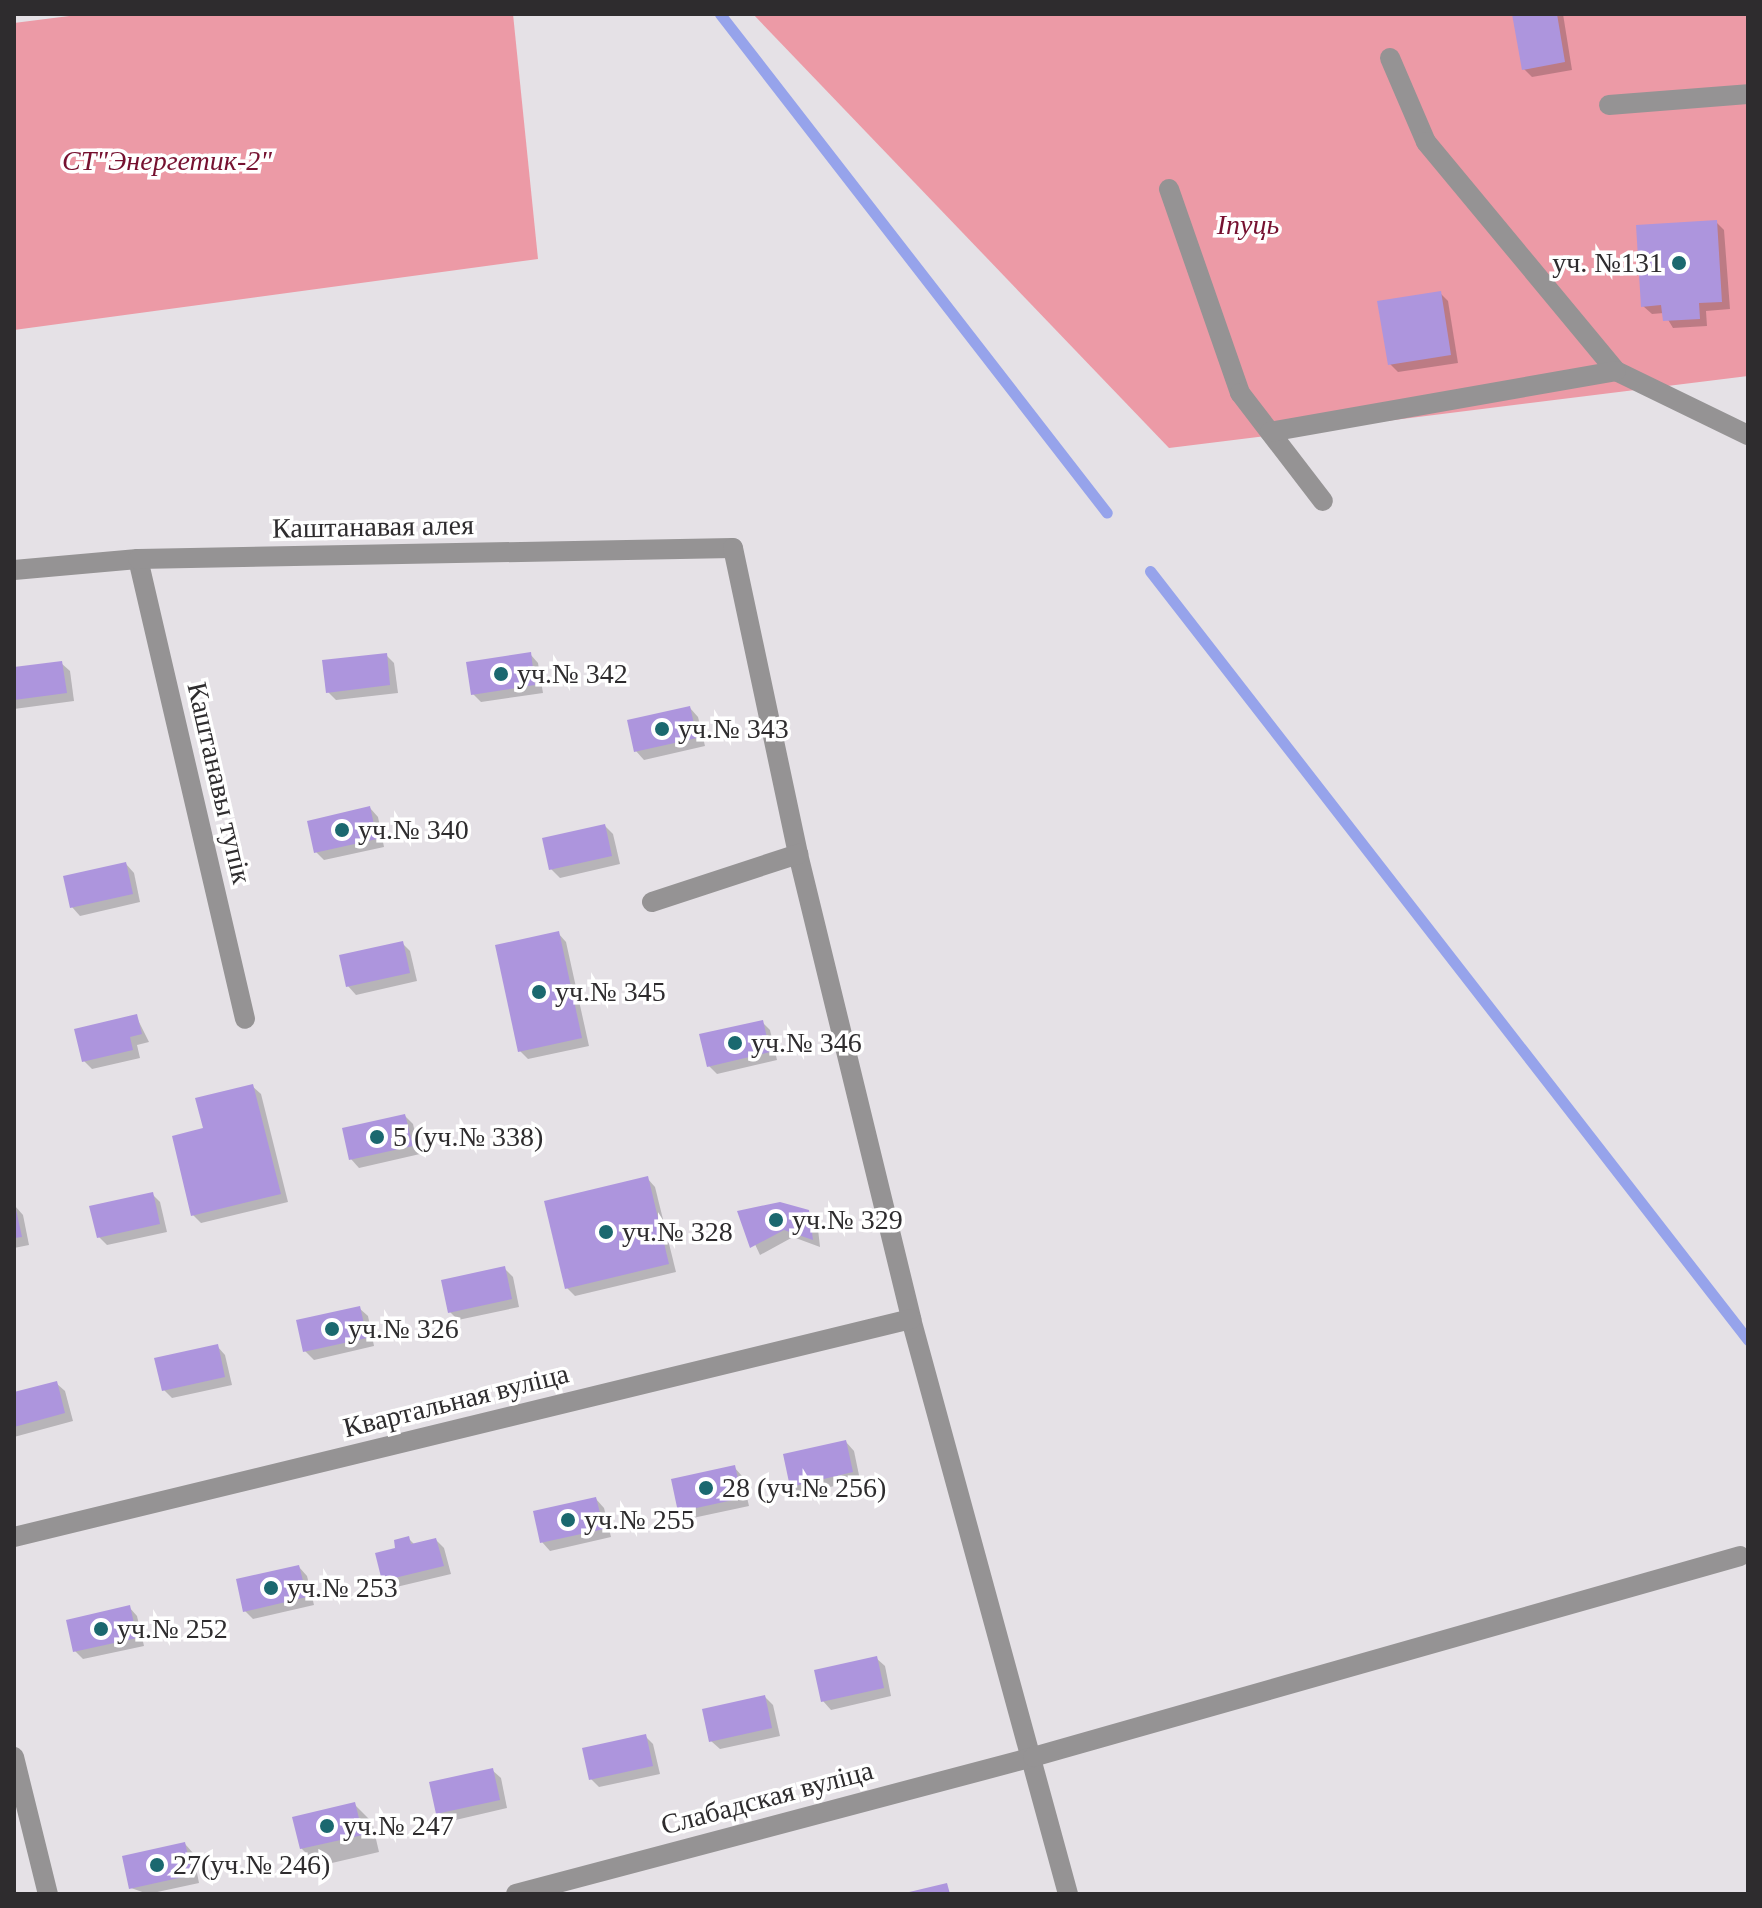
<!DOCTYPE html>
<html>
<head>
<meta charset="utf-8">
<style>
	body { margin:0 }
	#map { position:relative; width:1762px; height:1908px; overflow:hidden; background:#e5e1e6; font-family:Georgia,serif }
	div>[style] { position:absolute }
	.green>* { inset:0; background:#ec9aa6 }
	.shadow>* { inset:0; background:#0003 }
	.stream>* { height:11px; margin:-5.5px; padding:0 5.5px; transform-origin:5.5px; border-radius:5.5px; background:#96a3eb }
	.building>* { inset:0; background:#ad95dd }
	.minor>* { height:20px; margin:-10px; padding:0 10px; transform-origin:10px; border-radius:10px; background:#959394 }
	.dots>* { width:22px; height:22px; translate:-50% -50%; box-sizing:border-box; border:4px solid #fff; border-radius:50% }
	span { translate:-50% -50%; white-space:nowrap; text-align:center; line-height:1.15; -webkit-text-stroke:7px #fff; paint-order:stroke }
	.park-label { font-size:28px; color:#761130; font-style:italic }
	.poi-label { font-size:28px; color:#2e2c2e }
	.right { translate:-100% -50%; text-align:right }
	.left { translate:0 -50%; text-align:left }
	.street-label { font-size:28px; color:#2e2c2e }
	.frame { position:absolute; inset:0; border:16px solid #2e2c2e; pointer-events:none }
</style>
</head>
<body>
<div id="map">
	<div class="green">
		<i style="clip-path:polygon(85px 14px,513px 14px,538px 259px,14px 330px,14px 23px)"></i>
		<i style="clip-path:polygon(753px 14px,1748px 14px,1748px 376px,1169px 448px)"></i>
	</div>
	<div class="shadow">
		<i style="clip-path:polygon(1514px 14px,1563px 14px,1572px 70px,1532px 77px,1524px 69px)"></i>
		<i style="clip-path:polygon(1716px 222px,1724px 230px,1730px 309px,1706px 311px,1707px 326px,1673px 328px,1664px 313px,1652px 314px,1643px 306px)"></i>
		<i style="clip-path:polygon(1440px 293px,1448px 301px,1458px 363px,1398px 372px,1390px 364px)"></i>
		<i style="clip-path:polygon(530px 654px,538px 663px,543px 693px,481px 702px,473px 694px)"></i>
		<i style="clip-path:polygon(386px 655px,394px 663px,398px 693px,336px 700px,328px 692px)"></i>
		<i style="clip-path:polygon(61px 663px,70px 671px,74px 701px,14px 709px,14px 669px)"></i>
		<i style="clip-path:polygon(690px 708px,698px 717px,705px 746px,644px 760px,636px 751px)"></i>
		<i style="clip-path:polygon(370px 808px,378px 817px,384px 847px,324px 860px,316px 852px)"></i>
		<i style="clip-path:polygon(605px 826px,613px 834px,620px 864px,560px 878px,551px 869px)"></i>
		<i style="clip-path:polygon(126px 864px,134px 873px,140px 902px,80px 916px,72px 907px)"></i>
		<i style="clip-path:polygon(558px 933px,566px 942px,589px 1046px,528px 1059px,520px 1051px)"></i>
		<i style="clip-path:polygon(402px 943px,410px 951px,417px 981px,356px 995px,348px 986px)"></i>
		<i style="clip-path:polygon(136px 1016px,149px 1042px,137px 1045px,140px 1058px,92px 1069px,84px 1061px)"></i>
		<i style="clip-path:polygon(762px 1022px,770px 1030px,777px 1060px,717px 1074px,709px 1066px)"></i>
		<i style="clip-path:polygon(252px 1086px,261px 1094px,288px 1202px,201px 1223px,193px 1215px,205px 1130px)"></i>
		<i style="clip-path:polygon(405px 1116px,413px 1124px,420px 1154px,359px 1168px,351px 1159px)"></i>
		<i style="clip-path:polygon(647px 1178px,655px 1187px,676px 1272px,575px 1296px,567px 1288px)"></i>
		<i style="clip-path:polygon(152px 1194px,160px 1202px,167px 1232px,107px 1245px,99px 1237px)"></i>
		<i style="clip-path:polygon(15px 1206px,23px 1215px,29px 1245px,14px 1248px)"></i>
		<i style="clip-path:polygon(808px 1211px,817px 1220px,820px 1247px,793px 1237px,760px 1255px,740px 1212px)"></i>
		<i style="clip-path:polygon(504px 1268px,513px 1277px,519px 1307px,458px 1320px,450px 1312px)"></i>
		<i style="clip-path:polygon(359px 1308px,368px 1316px,374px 1346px,314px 1360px,305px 1351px)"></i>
		<i style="clip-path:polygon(217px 1346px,225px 1355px,232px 1385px,172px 1398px,164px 1390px)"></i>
		<i style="clip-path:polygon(56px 1383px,65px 1391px,73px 1421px,14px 1437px,14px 1394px)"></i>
		<i style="clip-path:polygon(846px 1442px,854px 1451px,860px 1480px,800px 1494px,792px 1486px)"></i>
		<i style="clip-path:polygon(734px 1467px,742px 1476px,749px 1506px,688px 1519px,680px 1511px)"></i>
		<i style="clip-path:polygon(596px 1499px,604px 1508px,611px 1537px,550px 1551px,542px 1542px)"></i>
		<i style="clip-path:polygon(408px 1538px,415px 1545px,436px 1540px,444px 1548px,451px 1574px,392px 1588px,384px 1580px)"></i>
		<i style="clip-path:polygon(299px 1567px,307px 1576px,314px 1605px,253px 1619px,245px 1611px)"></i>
		<i style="clip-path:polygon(129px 1607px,137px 1616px,144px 1646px,83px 1659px,75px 1651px)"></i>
		<i style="clip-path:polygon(876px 1658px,885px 1666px,891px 1696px,831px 1710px,823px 1701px)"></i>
		<i style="clip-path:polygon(765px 1697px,773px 1705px,780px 1736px,720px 1749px,711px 1741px)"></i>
		<i style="clip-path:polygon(645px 1736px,653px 1744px,660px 1774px,599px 1787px,591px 1779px)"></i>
		<i style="clip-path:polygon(492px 1770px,501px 1778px,507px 1808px,447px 1822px,438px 1813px)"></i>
		<i style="clip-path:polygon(355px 1805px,372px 1822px,379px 1852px,319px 1866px,301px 1848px)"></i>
		<i style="clip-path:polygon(185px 1844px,193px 1853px,199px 1883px,148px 1894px,131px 1888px)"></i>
	</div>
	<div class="stream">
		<i style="left:720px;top:14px;width:631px;rotate:52.2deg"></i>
		<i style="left:1150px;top:571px;width:974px;rotate:52.13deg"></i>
	</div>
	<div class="building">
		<i style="clip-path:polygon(1512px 14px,1557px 14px,1565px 62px,1522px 70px)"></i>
		<i style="clip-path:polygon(1717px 220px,1722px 302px,1699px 303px,1700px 319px,1663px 321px,1661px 305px,1641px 307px,1636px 225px)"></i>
		<i style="clip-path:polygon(1441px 291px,1451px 355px,1388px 365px,1377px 301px)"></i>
		<i style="clip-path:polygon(531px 652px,535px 685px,471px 695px,466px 662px)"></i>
		<i style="clip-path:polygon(387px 653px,390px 685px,326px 693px,322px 660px)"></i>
		<i style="clip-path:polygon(62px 661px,67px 693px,14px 700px,14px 667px)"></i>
		<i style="clip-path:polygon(690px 706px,697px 738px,634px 752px,627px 720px)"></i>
		<i style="clip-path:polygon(370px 806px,377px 839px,314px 853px,307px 821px)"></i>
		<i style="clip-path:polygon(605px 824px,612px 856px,549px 870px,542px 838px)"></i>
		<i style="clip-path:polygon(126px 862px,133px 894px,70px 908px,63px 876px)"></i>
		<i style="clip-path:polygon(559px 931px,582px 1038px,518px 1052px,495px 945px)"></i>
		<i style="clip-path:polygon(403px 941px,410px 973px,346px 987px,339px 955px)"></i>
		<i style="clip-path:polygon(137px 1014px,142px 1034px,130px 1037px,133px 1050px,82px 1062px,74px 1029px)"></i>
		<i style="clip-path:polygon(763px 1020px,770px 1052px,707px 1067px,699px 1034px)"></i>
		<i style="clip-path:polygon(253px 1084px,281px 1194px,191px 1216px,172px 1136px,203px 1128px,195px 1098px)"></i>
		<i style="clip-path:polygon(405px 1114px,413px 1146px,349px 1160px,342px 1128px)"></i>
		<i style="clip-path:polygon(648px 1176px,669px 1264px,565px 1289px,544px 1201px)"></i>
		<i style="clip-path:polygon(153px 1192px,160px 1224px,97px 1238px,89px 1206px)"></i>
		<i style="clip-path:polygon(780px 1202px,809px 1210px,813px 1240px,784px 1230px,750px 1248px,737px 1211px)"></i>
		<i style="clip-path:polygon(15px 1205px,22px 1237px,14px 1238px,14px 1206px)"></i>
		<i style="clip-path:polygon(505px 1266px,512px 1299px,448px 1313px,441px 1280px)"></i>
		<i style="clip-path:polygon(360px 1306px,367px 1338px,303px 1352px,296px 1320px)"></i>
		<i style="clip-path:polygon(218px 1344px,225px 1377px,162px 1391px,154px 1358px)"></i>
		<i style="clip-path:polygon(57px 1381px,65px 1413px,14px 1427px,14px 1392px)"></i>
		<i style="clip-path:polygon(846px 1440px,853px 1472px,790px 1487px,783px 1454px)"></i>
		<i style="clip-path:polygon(735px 1465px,742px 1498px,678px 1512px,671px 1479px)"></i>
		<i style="clip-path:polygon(596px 1497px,604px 1529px,540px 1543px,533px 1511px)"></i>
		<i style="clip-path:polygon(409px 1536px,411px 1544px,436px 1538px,444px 1566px,382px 1581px,375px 1553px,395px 1548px,394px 1540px)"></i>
		<i style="clip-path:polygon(299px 1565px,307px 1597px,243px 1612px,236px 1579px)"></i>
		<i style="clip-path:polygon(130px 1605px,137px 1638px,73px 1652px,66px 1620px)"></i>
		<i style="clip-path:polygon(877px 1656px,884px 1688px,821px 1702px,814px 1670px)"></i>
		<i style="clip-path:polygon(765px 1695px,772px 1728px,709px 1742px,702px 1709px)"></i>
		<i style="clip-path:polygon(646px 1734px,653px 1766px,589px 1780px,582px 1748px)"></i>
		<i style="clip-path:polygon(493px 1768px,500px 1800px,436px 1814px,429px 1782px)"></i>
		<i style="clip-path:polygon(355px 1802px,363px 1835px,300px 1849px,292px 1817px)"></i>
		<i style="clip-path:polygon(185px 1842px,192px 1875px,129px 1889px,122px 1856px)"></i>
		<i style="clip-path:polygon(947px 1883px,950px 1894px,905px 1894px,905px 1893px)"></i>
	</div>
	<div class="minor">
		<i style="left:1390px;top:58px;width:91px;rotate:66.8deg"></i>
		<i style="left:1426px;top:142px;width:298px;rotate:50.3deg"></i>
		<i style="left:1616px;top:371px;width:147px;rotate:25.9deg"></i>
		<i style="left:1609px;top:105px;width:139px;rotate:-4.5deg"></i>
		<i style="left:1169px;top:189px;width:216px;rotate:70.8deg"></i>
		<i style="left:1240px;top:393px;width:136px;rotate:52.5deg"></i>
		<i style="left:1270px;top:432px;width:351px;rotate:-10deg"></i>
		<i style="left:138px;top:559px;width:472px;rotate:76.9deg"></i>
		<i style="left:14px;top:570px;width:124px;rotate:-5.1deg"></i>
		<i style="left:138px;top:559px;width:595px;rotate:-1.06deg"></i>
		<i style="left:733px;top:548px;width:313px;rotate:78deg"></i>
		<i style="left:798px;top:854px;width:479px;rotate:76.3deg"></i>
		<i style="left:911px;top:1319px;width:596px;rotate:74.73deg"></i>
		<i style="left:652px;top:902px;width:154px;rotate:-18.2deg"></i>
		<i style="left:14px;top:1537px;width:923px;rotate:-13.66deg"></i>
		<i style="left:14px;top:1757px;width:141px;rotate:76.1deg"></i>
		<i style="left:516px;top:1894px;width:535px;rotate:-14.84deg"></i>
		<i style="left:1033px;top:1757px;width:735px;rotate:-15.87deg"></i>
	</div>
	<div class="dots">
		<i style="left:1679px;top:263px;background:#1b686f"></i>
		<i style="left:501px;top:674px;background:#1b686f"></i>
		<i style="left:662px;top:729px;background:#1b686f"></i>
		<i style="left:342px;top:830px;background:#1b686f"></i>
		<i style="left:539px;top:992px;background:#1b686f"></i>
		<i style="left:735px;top:1043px;background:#1b686f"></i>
		<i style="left:377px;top:1137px;background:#1b686f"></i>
		<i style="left:776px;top:1220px;background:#1b686f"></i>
		<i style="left:606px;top:1232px;background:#1b686f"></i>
		<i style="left:332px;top:1329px;background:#1b686f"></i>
		<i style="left:706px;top:1488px;background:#1b686f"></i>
		<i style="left:568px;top:1520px;background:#1b686f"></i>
		<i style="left:271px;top:1588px;background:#1b686f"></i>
		<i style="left:101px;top:1629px;background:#1b686f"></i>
		<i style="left:327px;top:1826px;background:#1b686f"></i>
		<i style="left:157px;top:1865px;background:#1b686f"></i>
	</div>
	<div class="park-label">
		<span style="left:167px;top:161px">СТ"Энергетик-2"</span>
		<span style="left:1248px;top:225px">Іпуць</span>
	</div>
	<div class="poi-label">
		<span class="right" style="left:1663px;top:263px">уч. №131</span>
		<span class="left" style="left:517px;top:674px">уч.№ 342</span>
		<span class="left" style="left:678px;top:729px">уч.№ 343</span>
		<span class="left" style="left:358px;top:830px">уч.№ 340</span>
		<span class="left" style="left:555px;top:992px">уч.№ 345</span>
		<span class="left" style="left:751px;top:1043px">уч.№ 346</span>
		<span class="left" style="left:393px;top:1137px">5 (уч.№ 338)</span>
		<span class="left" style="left:792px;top:1220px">уч.№ 329</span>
		<span class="left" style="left:622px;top:1232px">уч.№ 328</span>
		<span class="left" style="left:348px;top:1329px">уч.№ 326</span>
		<span class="left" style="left:722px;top:1488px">28 (уч.№ 256)</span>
		<span class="left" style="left:584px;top:1520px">уч.№ 255</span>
		<span class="left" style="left:287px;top:1588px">уч.№ 253</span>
		<span class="left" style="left:117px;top:1629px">уч.№ 252</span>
		<span class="left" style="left:343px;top:1826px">уч.№ 247</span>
		<span class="left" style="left:173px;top:1865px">27(уч.№ 246)</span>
	</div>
	<div class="street-label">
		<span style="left:373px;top:527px;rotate:-1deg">Каштанавая алея</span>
		<span style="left:219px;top:783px;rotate:77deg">Каштанавы тупік</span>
		<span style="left:456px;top:1401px;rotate:-14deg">Квартальная вуліца</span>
		<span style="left:767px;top:1798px;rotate:-15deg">Слабадская вуліца</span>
	</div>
	<div class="frame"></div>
</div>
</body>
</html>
